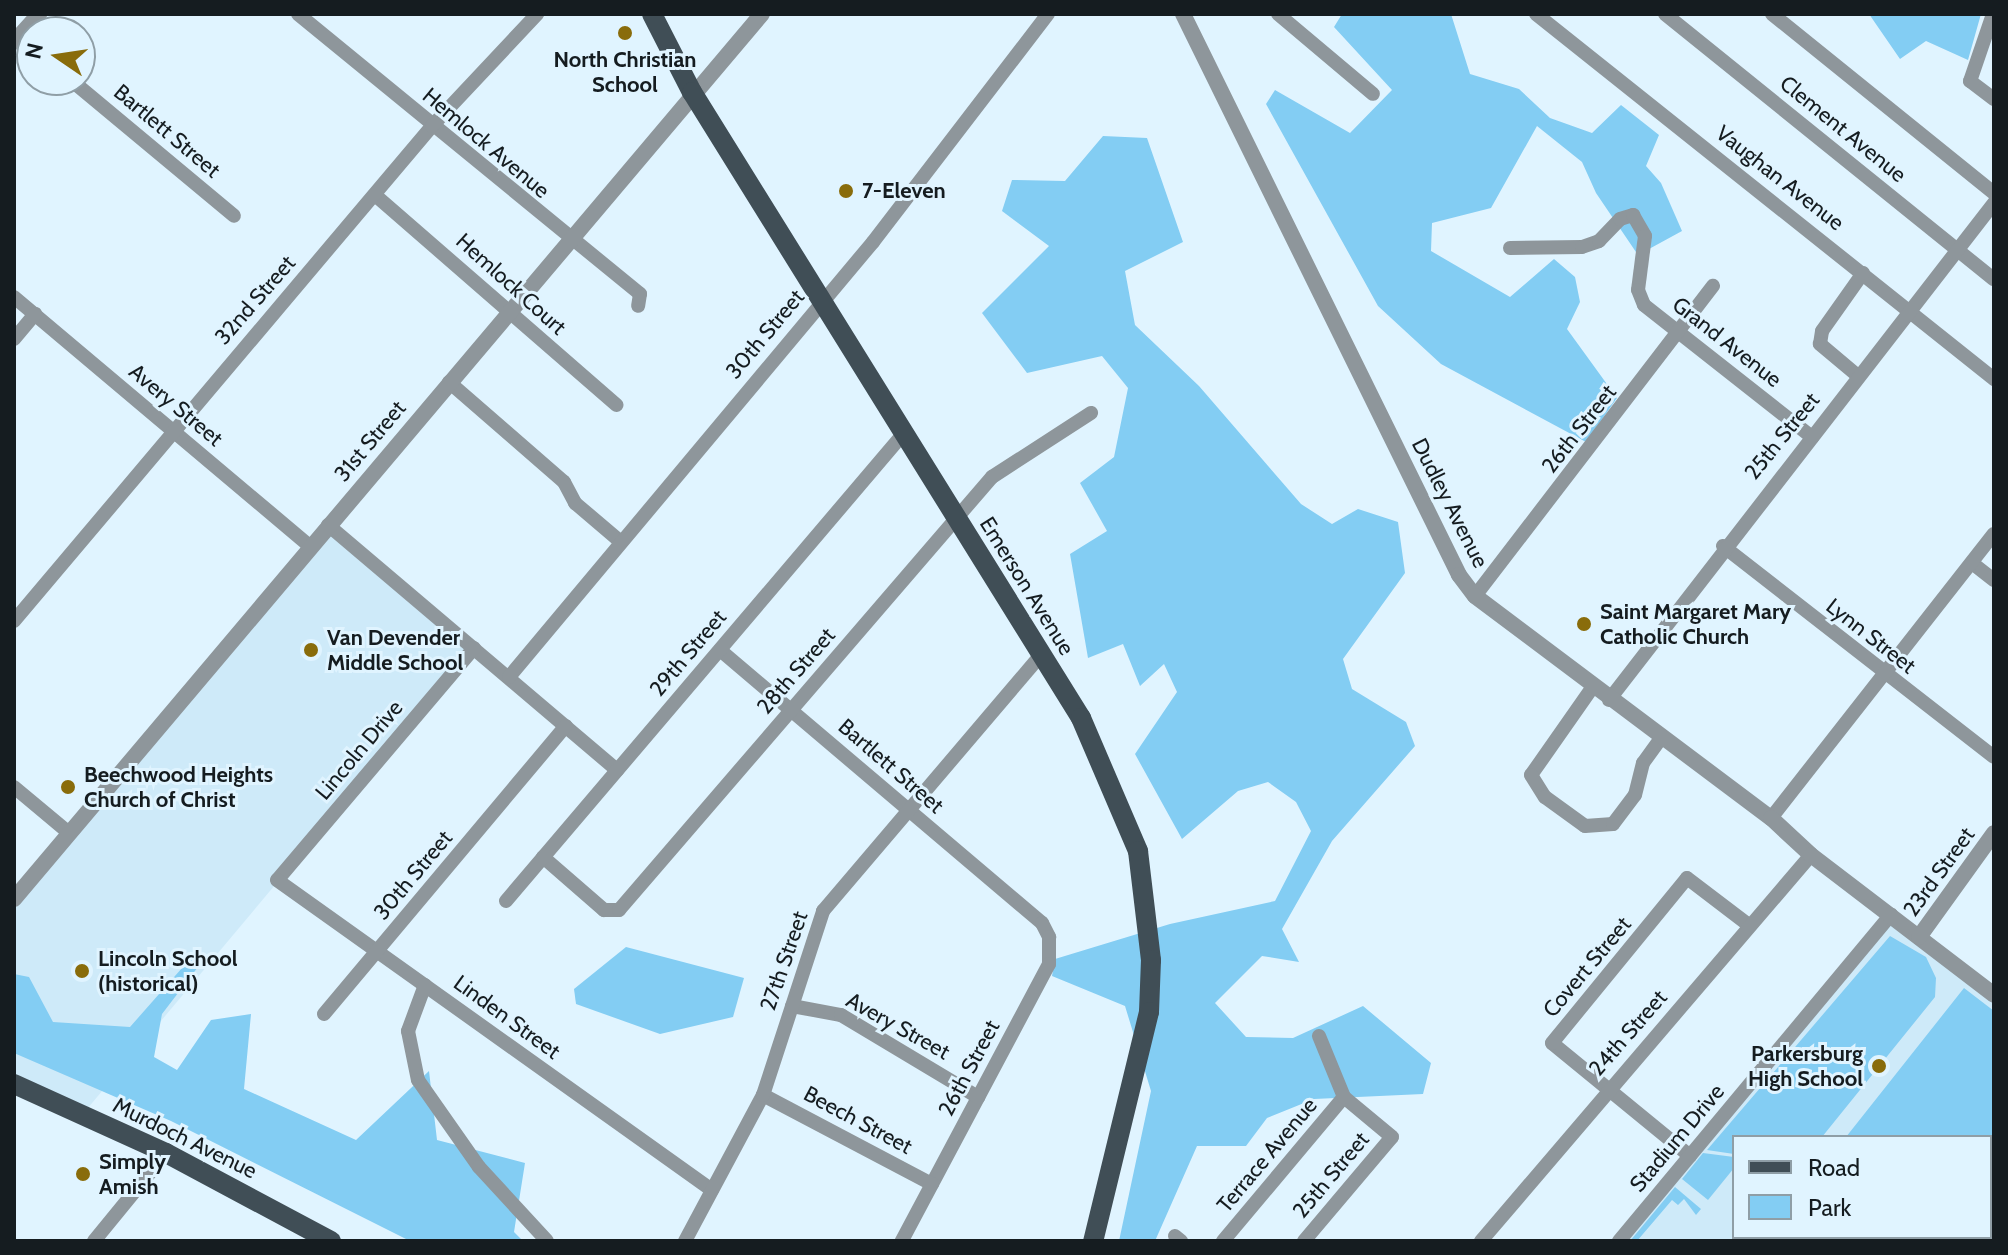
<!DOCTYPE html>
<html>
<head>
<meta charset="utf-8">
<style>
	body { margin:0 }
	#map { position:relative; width:2008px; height:1255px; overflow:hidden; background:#e0f4ff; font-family:Cabin,sans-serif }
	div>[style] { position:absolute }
	.built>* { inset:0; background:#ceeaf9 }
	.green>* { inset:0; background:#83cdf3 }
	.minor>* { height:14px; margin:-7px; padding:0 7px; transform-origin:7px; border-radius:7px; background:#8e969b }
	.tertiary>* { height:16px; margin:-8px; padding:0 8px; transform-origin:8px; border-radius:8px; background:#8e969b }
	.primary>* { height:20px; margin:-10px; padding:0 10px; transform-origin:10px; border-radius:10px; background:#404e56 }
	.dots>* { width:22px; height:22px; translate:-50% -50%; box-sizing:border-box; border:4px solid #e0f4ff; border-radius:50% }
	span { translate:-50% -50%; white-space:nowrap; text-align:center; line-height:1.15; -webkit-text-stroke:6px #e0f4ff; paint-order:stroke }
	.poi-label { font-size:22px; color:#151c20; font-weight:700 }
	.left { translate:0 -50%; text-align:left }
	.right { translate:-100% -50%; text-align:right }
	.street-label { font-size:22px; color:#151c20 }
	.frame { position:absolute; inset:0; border:16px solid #151c20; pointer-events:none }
	.legend { position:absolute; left:1732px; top:1135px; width:260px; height:104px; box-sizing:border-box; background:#e0f4ff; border:2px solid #8f9ea6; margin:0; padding:10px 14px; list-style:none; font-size:24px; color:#151c20 }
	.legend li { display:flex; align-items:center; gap:16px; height:40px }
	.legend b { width:40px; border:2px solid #8f9ea6 }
	.north { position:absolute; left:16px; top:16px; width:80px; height:80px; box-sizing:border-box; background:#e0f4ff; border:2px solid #8f9ea6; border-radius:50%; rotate:283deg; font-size:22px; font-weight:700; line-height:32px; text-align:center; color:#151c20 }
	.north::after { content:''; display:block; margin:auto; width:28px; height:36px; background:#896c0b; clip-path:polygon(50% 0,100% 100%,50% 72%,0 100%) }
</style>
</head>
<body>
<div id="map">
	<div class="built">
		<i style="clip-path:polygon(328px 525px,474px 648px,82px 1115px,14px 1084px,14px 899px)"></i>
		<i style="clip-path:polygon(evenodd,1891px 915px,1994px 995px,1994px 1241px,1619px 1241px,1891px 915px,1734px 1137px,1990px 1137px,1990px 1237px,1734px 1237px,1734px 1137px)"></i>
	</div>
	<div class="green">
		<i style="clip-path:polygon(1342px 14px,1451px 14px,1470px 74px,1519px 89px,1550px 118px,1592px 133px,1621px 105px,1659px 135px,1646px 166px,1661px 183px,1682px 231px,1638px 255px,1596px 193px,1582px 162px,1537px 126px,1491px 208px,1432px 223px,1431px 251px,1510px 297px,1554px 259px,1575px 277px,1580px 302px,1567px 329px,1617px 398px,1586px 442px,1441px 364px,1378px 306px,1266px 104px,1275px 90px,1350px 133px,1392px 90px,1334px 27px)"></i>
		<i style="clip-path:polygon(1869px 14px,1981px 14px,1968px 60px,1926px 41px,1900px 59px)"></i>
		<i style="clip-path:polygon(1103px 136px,1147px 138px,1183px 242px,1125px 271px,1135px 325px,1199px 386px,1301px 504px,1332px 524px,1358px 509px,1398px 522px,1405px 573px,1343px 659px,1352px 689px,1406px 722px,1415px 746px,1332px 841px,1282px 929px,1299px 962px,1262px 956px,1215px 1003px,1246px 1037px,1293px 1038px,1363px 1006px,1431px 1063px,1423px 1094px,1314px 1099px,1267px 1118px,1246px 1146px,1197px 1146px,1155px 1241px,1119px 1241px,1151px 1091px,1125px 1006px,1052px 976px,1055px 959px,1170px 924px,1275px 901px,1311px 831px,1296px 802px,1268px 782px,1238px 791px,1182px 839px,1135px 754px,1177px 692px,1164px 664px,1140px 686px,1123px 644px,1088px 658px,1070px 554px,1107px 531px,1080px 483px,1114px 457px,1128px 388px,1102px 356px,1027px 373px,982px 313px,1049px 246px,1002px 211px,1012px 180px,1065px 181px)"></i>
		<i style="clip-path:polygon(1890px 936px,1926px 957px,1936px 978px,1935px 997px,1822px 1137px,1734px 1137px,1734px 1154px,1707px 1150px)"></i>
		<i style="clip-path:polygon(626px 947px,744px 978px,733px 1017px,660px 1034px,576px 1004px,574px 989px)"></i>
		<i style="clip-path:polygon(197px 951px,201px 963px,162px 1014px,154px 1057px,177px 1070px,211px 1020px,251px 1014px,244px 1089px,356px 1140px,429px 1071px,437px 1140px,525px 1163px,514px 1232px,523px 1241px,410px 1241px,171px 1121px,14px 1053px,14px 974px,29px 977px,53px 1022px,130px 1027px)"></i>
		<i style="clip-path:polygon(1964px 988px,1994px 1011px,1994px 1164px,1990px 1169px,1990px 1137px,1846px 1137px)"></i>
		<i style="clip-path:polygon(1703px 1153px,1734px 1157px,1734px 1168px,1708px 1200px,1682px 1179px)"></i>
		<i style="clip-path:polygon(1675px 1187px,1701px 1209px,1696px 1215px,1684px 1199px,1678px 1205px,1672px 1200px,1637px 1241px,1630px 1241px)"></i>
		<i style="clip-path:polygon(1821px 1237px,1935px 1237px,1824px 1241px)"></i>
	</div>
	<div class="minor">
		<i style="left:298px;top:14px;width:442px;rotate:39.3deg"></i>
		<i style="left:640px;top:294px;width:12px;rotate:99deg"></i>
		<i style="left:1278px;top:14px;width:124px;rotate:40.1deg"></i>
		<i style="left:1536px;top:14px;width:586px;rotate:38.55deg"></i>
		<i style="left:1665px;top:14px;width:422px;rotate:38.9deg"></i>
		<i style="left:1772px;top:14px;width:285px;rotate:38.9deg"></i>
		<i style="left:1993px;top:14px;width:71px;rotate:108.9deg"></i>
		<i style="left:1970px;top:81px;width:30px;rotate:37deg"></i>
		<i style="left:18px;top:37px;width:18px;rotate:41deg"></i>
		<i style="left:71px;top:80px;width:212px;rotate:39.8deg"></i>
		<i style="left:375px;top:195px;width:320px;rotate:41deg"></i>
		<i style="left:1510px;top:248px;width:72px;rotate:-0.8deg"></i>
		<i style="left:1582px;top:247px;width:18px;rotate:-19deg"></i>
		<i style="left:1599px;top:241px;width:30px;rotate:-46deg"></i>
		<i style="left:1620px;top:219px;width:14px;rotate:-17deg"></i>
		<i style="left:1633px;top:215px;width:24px;rotate:60deg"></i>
		<i style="left:1645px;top:236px;width:54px;rotate:97.4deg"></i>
		<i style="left:1638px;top:290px;width:16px;rotate:68deg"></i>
		<i style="left:1644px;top:305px;width:214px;rotate:38.2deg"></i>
		<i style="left:14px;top:297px;width:387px;rotate:40.1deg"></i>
		<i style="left:14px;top:339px;width:33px;rotate:-50deg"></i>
		<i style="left:1858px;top:376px;width:50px;rotate:-139.9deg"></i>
		<i style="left:1820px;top:344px;width:13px;rotate:-81deg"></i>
		<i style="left:1822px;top:331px;width:71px;rotate:-54.7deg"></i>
		<i style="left:449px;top:382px;width:152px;rotate:41deg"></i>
		<i style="left:564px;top:482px;width:24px;rotate:62deg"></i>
		<i style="left:575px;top:503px;width:60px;rotate:40.3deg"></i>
		<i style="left:328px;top:525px;width:379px;rotate:40.3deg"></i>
		<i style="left:1723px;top:546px;width:343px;rotate:37.9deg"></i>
		<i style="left:1972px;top:563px;width:28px;rotate:38deg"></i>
		<i style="left:1475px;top:596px;width:391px;rotate:-52.5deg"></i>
		<i style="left:14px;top:621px;width:648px;rotate:-49.82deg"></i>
		<i style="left:432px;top:126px;width:154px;rotate:-46.8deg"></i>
		<i style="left:474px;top:648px;width:304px;rotate:130.3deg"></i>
		<i style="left:277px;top:880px;width:534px;rotate:35.48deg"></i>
		<i style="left:720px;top:650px;width:422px;rotate:40.3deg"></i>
		<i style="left:1042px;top:923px;width:16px;rotate:63deg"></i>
		<i style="left:1049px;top:937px;width:27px;rotate:90deg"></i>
		<i style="left:1049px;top:964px;width:314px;rotate:118deg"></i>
		<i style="left:509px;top:677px;width:567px;rotate:-50.08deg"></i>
		<i style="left:873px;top:242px;width:287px;rotate:-52.5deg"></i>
		<i style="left:1592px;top:688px;width:106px;rotate:125deg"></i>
		<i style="left:1531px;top:775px;width:26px;rotate:58deg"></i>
		<i style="left:1545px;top:797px;width:49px;rotate:35.9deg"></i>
		<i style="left:1585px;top:826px;width:28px;rotate:-4deg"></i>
		<i style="left:1613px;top:824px;width:36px;rotate:-53deg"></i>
		<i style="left:1635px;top:795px;width:33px;rotate:-76deg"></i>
		<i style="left:1643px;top:763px;width:31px;rotate:-54deg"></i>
		<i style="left:1609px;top:700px;width:629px;rotate:-52.24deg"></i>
		<i style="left:14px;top:787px;width:72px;rotate:39.9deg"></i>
		<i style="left:1771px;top:818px;width:361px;rotate:-51.9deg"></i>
		<i style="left:543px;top:857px;width:81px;rotate:41deg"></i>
		<i style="left:604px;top:910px;width:15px"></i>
		<i style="left:619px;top:910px;width:572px;rotate:-49.26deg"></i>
		<i style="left:992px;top:477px;width:118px;rotate:-32.9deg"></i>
		<i style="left:506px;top:901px;width:614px;rotate:-49.62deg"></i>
		<i style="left:425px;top:985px;width:49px;rotate:110.3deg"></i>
		<i style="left:408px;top:1031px;width:50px;rotate:78.5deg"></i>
		<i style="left:418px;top:1080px;width:106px;rotate:55deg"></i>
		<i style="left:479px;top:1167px;width:100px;rotate:47.4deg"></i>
		<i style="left:792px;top:1006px;width:50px;rotate:10.4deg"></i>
		<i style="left:841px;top:1015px;width:160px;rotate:30.9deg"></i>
		<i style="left:324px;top:1014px;width:376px;rotate:-50deg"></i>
		<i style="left:763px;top:1095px;width:191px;rotate:27.8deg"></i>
		<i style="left:1690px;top:1156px;width:178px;rotate:-140.7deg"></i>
		<i style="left:1552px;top:1043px;width:213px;rotate:-50.7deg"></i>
		<i style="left:1687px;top:878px;width:79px;rotate:37.3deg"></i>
		<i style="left:1175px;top:1236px;width:8px;rotate:40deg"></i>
		<i style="left:94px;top:1241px;width:114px;rotate:-50.7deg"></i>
		<i style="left:685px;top:1241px;width:166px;rotate:-61.9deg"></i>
		<i style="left:763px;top:1095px;width:194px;rotate:-71.9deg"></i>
		<i style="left:823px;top:911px;width:336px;rotate:-49.6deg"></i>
		<i style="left:1223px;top:1241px;width:188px;rotate:-50deg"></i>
		<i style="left:1304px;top:1241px;width:136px;rotate:-49.8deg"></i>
		<i style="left:1392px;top:1137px;width:62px;rotate:-140.2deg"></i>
		<i style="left:1344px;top:1097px;width:66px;rotate:-112.3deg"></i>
		<i style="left:1481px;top:1241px;width:508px;rotate:-49.47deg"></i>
		<i style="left:1619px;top:1241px;width:425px;rotate:-50.2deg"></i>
	</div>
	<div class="tertiary">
		<i style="left:1183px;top:14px;width:625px;rotate:63.8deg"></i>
		<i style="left:1459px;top:575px;width:26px;rotate:53deg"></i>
		<i style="left:1475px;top:596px;width:370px;rotate:36.9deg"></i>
		<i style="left:1771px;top:818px;width:54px;rotate:42.8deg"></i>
		<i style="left:1811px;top:855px;width:230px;rotate:37.4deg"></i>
		<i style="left:14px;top:42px;width:38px;rotate:-48deg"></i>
		<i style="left:14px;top:899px;width:1159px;rotate:-49.8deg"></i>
		<i style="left:1919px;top:937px;width:128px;rotate:-54.2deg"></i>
	</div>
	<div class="primary">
		<i style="left:652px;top:14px;width:88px;rotate:62.9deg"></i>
		<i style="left:692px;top:92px;width:737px;rotate:58.14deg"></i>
		<i style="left:1081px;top:718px;width:145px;rotate:66.8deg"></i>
		<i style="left:1138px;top:851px;width:110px;rotate:83.2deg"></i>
		<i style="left:1151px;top:960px;width:52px;rotate:92.2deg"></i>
		<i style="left:1149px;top:1012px;width:236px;rotate:103.7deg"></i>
		<i style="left:14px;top:1084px;width:167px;rotate:24.4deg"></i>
		<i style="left:166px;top:1153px;width:187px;rotate:28.1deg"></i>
	</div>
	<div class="dots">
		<i style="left:625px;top:33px;background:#896c0b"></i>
		<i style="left:846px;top:191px;background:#896c0b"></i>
		<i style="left:1584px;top:624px;background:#896c0b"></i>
		<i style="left:311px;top:650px;background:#896c0b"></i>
		<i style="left:68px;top:787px;background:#896c0b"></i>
		<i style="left:82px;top:971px;background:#896c0b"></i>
		<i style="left:1879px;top:1066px;background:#896c0b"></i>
		<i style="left:83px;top:1174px;background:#896c0b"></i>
	</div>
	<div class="poi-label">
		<span style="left:625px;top:72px">North Christian<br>School</span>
		<span class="left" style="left:862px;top:191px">7-Eleven</span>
		<span class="left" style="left:1600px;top:624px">Saint Margaret Mary<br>Catholic Church</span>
		<span class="left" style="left:327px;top:650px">Van Devender<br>Middle School</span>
		<span class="left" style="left:84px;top:787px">Beechwood Heights<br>Church of Christ</span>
		<span class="left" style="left:98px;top:971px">Lincoln School<br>(historical)</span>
		<span class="right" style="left:1863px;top:1066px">Parkersburg<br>High School</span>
		<span class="left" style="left:99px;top:1174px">Simply<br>Amish</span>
	</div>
	<div class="street-label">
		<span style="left:1843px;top:129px;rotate:39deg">Clement Avenue</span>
		<span style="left:167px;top:131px;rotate:40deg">Bartlett Street</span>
		<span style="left:486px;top:143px;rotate:40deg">Hemlock Avenue</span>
		<span style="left:1780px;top:178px;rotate:38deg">Vaughan Avenue</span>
		<span style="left:511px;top:284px;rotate:42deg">Hemlock Court</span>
		<span style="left:255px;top:300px;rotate:-49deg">32nd Street</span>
		<span style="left:765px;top:334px;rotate:-50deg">30th Street</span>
		<span style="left:1727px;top:342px;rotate:38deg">Grand Avenue</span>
		<span style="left:176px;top:405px;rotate:40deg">Avery Street</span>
		<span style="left:1579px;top:429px;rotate:-52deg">26th Street</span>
		<span style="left:1782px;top:436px;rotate:-51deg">25th Street</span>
		<span style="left:370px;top:441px;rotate:-50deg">31st Street</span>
		<span style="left:1450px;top:503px;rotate:63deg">Dudley Avenue</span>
		<span style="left:1027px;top:586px;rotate:58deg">Emerson Avenue</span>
		<span style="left:1871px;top:636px;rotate:38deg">Lynn Street</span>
		<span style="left:688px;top:653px;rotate:-50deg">29th Street</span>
		<span style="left:796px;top:671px;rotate:-49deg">28th Street</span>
		<span style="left:359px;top:750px;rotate:-50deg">Lincoln Drive</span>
		<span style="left:891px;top:766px;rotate:41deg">Bartlett Street</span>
		<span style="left:1939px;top:872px;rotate:-54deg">23rd Street</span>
		<span style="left:413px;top:875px;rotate:-50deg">30th Street</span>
		<span style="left:784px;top:961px;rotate:-71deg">27th Street</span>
		<span style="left:1587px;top:967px;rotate:-50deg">Covert Street</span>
		<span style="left:507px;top:1017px;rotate:36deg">Linden Street</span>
		<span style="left:898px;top:1026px;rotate:29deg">Avery Street</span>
		<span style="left:1628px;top:1033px;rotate:-49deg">24th Street</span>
		<span style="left:969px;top:1068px;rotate:-62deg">26th Street</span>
		<span style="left:858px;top:1120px;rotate:28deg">Beech Street</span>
		<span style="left:185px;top:1138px;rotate:26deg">Murdoch Avenue</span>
		<span style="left:1677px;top:1138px;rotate:-50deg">Stadium Drive</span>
		<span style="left:1267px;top:1155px;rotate:-50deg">Terrace Avenue</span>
		<span style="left:1331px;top:1175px;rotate:-50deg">25th Street</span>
	</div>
	<div class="frame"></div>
	<ul class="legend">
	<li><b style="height:10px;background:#404e56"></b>Road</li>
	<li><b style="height:22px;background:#83cdf3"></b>Park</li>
	</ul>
	<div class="north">N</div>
</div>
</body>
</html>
